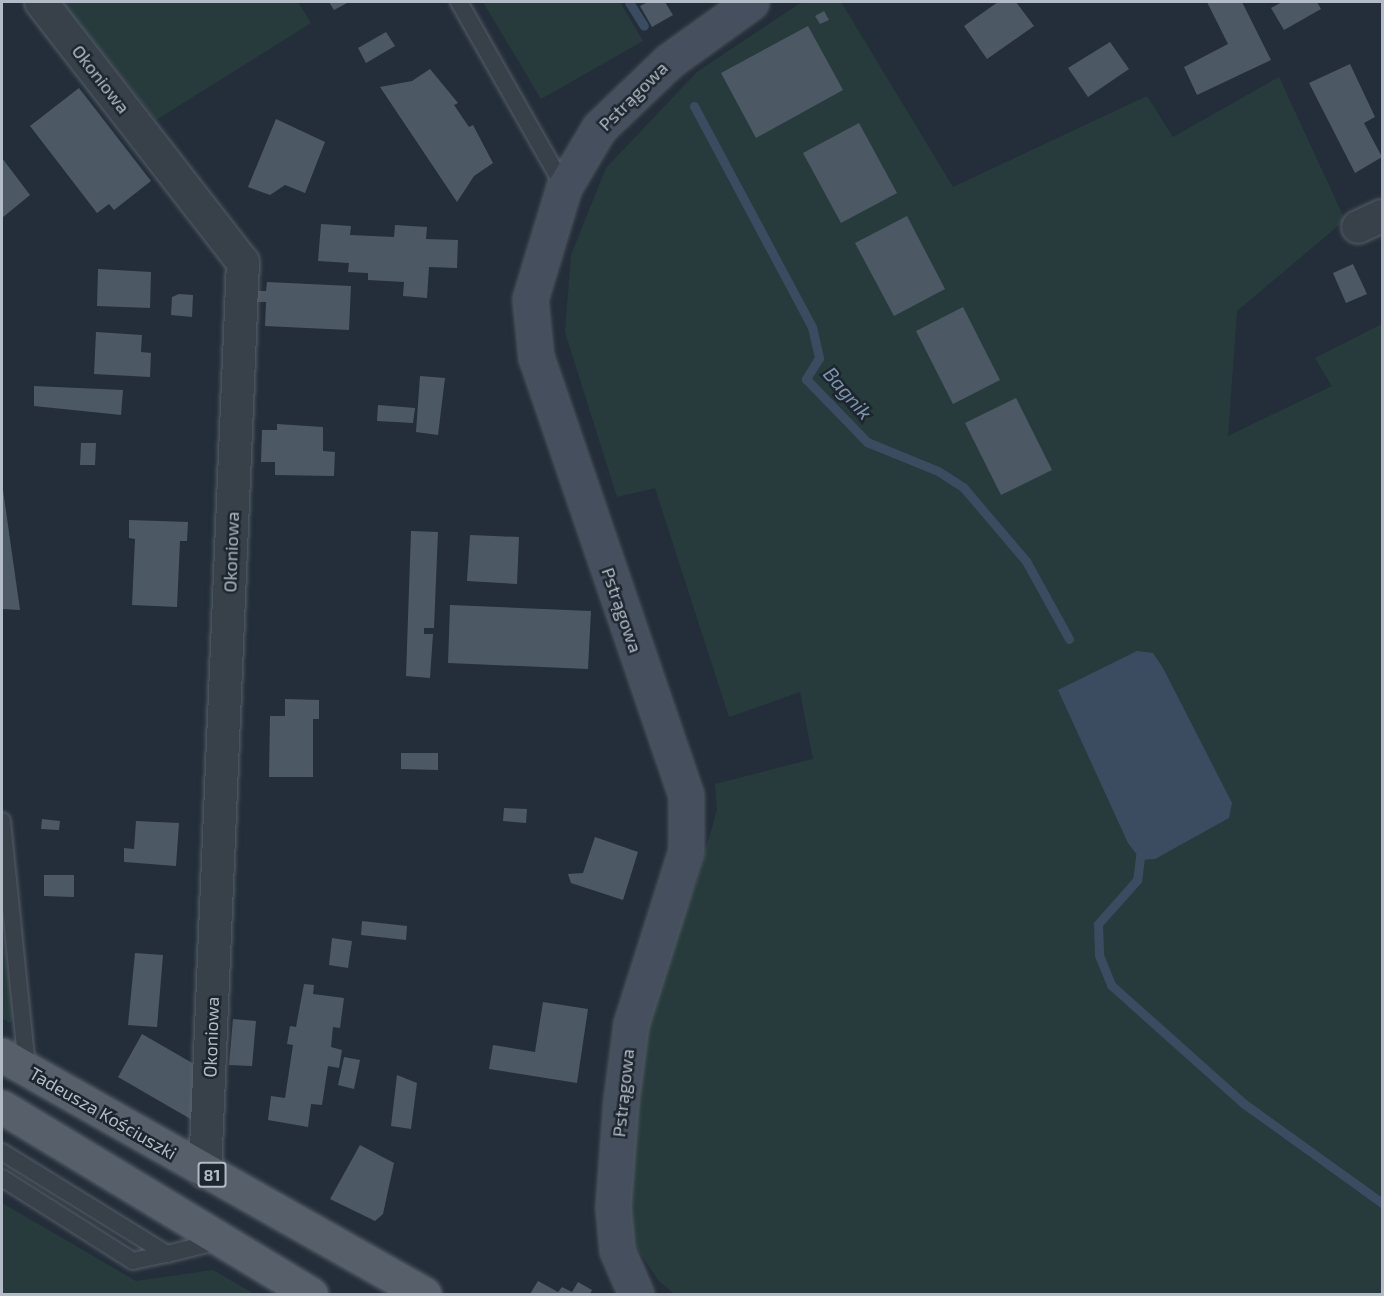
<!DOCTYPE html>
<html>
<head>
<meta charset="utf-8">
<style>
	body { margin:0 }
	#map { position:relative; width:1384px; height:1296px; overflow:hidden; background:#242e3a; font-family:"Exo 2",sans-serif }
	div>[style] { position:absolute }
	.green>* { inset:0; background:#273b3c }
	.water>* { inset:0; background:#3b4c61 }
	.stream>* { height:9px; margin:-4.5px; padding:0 4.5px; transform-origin:4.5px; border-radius:4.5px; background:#3b4c61 }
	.building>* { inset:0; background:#4d5865 }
	.roads { filter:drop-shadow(0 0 2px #565e68) drop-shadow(0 0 2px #565e68) }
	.lane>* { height:16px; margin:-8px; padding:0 8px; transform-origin:8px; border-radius:8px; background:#38404a }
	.street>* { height:32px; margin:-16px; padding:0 16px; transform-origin:16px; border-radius:16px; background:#38404a }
	.secondary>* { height:33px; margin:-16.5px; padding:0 16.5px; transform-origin:16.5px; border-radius:16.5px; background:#464f5d }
	.primary>* { height:33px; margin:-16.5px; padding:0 16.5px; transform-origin:16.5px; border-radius:16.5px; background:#565f6a }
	span { translate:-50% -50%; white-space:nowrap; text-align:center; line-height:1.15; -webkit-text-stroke:5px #1d252f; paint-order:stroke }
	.shield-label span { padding:2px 4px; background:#1d252f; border:2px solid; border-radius:4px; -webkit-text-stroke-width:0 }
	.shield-label { font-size:16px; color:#b3bbc6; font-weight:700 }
	.street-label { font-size:18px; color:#b3bbc6 }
	.water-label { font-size:20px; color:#7d92ab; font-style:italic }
	.frame { position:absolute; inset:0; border:3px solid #b3bbc6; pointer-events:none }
</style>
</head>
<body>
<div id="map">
	<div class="green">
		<i style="clip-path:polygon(62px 2px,298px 2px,311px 23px,156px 120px)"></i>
		<i style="clip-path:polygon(483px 2px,620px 2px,643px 41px,541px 99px)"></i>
		<i style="clip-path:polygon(802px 2px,841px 2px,953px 187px,1147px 96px,1173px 137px,1279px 77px,1345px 220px,1237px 311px,1228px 436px,1332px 386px,1315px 358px,1382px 324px,1382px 1294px,674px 1294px,658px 1280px,625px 1230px,624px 1168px,655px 983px,695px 886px,717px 810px,715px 784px,813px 759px,800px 692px,729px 717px,655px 488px,617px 497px,565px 332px,571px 255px,606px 168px,698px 71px)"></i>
		<i style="clip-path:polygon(2px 926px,14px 1018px,9px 1023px,2px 1018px)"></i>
		<i style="clip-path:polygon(2px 1203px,136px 1281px,213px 1270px,254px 1294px,2px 1294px)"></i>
	</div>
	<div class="water">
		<i style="clip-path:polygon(1137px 651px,1153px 653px,1163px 668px,1232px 803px,1229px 818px,1155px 859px,1141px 860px,1128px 843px,1058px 690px)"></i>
	</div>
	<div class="stream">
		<i style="left:629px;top:2px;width:28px;rotate:58deg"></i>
		<i style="left:694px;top:106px;width:251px;rotate:61.9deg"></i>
		<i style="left:812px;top:327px;width:32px;rotate:77deg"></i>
		<i style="left:819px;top:358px;width:25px;rotate:122deg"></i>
		<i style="left:806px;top:379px;width:88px;rotate:45.9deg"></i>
		<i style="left:867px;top:442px;width:77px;rotate:22.2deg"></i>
		<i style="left:938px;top:471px;width:30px;rotate:33deg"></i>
		<i style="left:963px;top:487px;width:97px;rotate:49.6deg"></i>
		<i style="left:1026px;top:561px;width:89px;rotate:61.1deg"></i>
		<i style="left:1141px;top:849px;width:31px;rotate:97deg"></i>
		<i style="left:1137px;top:880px;width:59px;rotate:131.6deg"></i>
		<i style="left:1098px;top:924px;width:31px;rotate:88deg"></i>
		<i style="left:1099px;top:955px;width:32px;rotate:68deg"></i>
		<i style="left:1111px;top:985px;width:177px;rotate:41.8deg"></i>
		<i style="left:1243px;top:1103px;width:171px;rotate:35.7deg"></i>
	</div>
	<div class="building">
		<i style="clip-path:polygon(329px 2px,349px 2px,334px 10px)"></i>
		<i style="clip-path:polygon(648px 2px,665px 2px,673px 15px,652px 27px,640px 6px)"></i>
		<i style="clip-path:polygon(998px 2px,1016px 2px,1034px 26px,987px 59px,964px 26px)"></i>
		<i style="clip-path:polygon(1207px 2px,1242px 2px,1271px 60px,1197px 95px,1184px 67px,1228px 44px)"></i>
		<i style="clip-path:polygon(1282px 2px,1317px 2px,1321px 9px,1284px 30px,1271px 8px)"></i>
		<i style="clip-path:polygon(824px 11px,829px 20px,820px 24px,815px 16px)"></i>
		<i style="clip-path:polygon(808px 26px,843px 90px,756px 138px,721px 73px)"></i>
		<i style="clip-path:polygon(386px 32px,395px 46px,366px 63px,358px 48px)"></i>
		<i style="clip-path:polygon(1110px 42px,1129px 69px,1088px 97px,1068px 68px)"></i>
		<i style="clip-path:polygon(1350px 64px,1375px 117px,1364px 123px,1382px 157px,1355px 173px,1309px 83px)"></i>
		<i style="clip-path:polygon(430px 69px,458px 103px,454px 105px,469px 127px,473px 125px,493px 163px,474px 176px,457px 202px,380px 87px,412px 81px)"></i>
		<i style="clip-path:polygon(79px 88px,151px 181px,114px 210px,109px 204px,97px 213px,30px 126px)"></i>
		<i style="clip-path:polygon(276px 119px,325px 142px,305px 193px,285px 185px,270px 195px,248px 187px)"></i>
		<i style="clip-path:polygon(859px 123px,897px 193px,841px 223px,803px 153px)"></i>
		<i style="clip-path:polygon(2px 158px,30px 195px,2px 218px)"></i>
		<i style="clip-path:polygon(907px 216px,945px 289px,894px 316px,855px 243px)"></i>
		<i style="clip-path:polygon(321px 224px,351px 226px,350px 235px,394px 237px,395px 225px,427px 227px,426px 239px,458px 240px,457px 268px,429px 267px,427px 298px,403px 296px,404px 282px,368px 280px,368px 273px,348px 272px,349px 263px,318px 261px)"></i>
		<i style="clip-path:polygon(1353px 264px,1367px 294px,1346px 303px,1333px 273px)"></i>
		<i style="clip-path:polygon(98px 269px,151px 272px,150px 308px,97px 306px)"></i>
		<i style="clip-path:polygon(267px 282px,351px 286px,349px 330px,265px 326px,266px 302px,257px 302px,258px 291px,266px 291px)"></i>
		<i style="clip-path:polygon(179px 294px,193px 295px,192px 317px,171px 315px,172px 297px)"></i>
		<i style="clip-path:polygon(963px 307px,1000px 380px,953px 404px,916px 331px)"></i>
		<i style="clip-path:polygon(96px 332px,142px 335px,141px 352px,151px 353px,150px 377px,94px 374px)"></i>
		<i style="clip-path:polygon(420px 376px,445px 378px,438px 435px,416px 432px)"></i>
		<i style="clip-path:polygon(34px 386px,123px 390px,121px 415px,34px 406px)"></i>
		<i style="clip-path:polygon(1016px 398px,1052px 470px,1001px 495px,965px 423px)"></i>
		<i style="clip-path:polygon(378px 405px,415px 408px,413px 423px,377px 421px)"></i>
		<i style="clip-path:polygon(277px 424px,323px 427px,323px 451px,335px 452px,334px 476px,275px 475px,275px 462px,261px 462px,262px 430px,277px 430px)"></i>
		<i style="clip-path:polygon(81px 443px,96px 443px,95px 465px,80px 465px)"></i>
		<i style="clip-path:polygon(2px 490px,3px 490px,20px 610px,2px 609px)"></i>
		<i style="clip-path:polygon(129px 520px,188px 522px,187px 541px,180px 541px,177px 607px,132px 605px,135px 539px,129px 538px)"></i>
		<i style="clip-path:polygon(411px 531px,438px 532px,434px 628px,424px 628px,424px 634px,433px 634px,430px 678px,406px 676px)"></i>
		<i style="clip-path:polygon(470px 535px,519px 537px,517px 584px,467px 581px)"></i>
		<i style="clip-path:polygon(450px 605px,591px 611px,588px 669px,448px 663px)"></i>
		<i style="clip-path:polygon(285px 699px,319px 700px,319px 719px,313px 719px,313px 777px,269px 777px,270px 716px,285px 716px)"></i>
		<i style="clip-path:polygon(401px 753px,438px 753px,438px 770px,401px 769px)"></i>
		<i style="clip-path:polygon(504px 808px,527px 809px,526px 823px,503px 821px)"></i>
		<i style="clip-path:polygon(42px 819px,60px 821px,59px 830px,41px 829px)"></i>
		<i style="clip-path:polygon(136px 821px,179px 823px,176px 866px,124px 862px,124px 848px,134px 849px)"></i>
		<i style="clip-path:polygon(595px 837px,638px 852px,623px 900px,571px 883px,568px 874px,583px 873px)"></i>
		<i style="clip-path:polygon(44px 875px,74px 875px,74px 897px,44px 896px)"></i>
		<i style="clip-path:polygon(362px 921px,407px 926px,406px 940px,361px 935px)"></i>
		<i style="clip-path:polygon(332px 938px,352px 941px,348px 968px,329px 965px)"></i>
		<i style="clip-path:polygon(135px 953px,163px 955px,157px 1027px,128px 1025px)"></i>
		<i style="clip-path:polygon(304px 984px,314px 985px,313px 994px,344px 998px,340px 1028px,333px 1027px,331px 1047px,342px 1050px,339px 1068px,328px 1066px,322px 1105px,311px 1104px,308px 1127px,268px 1120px,271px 1096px,285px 1098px,293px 1045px,287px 1044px,290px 1026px,296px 1027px)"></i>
		<i style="clip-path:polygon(543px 1002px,588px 1009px,577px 1083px,489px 1069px,493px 1045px,535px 1052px)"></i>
		<i style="clip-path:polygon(233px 1019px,256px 1021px,252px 1066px,229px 1065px)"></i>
		<i style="clip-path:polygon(142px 1034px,201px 1068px,194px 1121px,118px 1077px)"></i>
		<i style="clip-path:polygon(344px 1057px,360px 1060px,354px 1089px,338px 1085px)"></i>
		<i style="clip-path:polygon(397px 1075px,417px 1083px,411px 1129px,391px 1126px)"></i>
		<i style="clip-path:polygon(360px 1145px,394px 1163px,383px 1214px,375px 1221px,330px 1199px)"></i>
		<i style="clip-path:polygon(538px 1281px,558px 1292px,562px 1287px,572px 1292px,578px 1282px,592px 1290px,590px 1294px,530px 1294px)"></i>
	</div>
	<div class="roads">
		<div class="lane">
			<i style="left:459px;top:2px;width:213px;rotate:60.4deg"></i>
			<i style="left:2px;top:821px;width:249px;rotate:84.2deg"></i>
			<i style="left:2px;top:1152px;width:194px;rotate:31.7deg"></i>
			<i style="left:167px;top:1254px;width:54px;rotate:-14deg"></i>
			<i style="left:2px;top:1178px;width:155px;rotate:32.4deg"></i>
			<i style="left:133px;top:1261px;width:35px;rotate:-12deg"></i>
		</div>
		<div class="street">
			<i style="left:41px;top:2px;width:329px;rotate:52.2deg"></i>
			<i style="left:243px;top:262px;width:911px;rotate:92.39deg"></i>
			<i style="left:1358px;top:227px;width:26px;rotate:-25deg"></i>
		</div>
		<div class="secondary">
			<i style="left:636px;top:1294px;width:48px;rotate:-113.4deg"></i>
			<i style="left:617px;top:1250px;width:43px;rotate:-95.3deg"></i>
			<i style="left:613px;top:1207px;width:106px;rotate:-85.7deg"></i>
			<i style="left:621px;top:1101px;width:78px;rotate:-82.6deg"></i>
			<i style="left:631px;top:1024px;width:182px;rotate:-72.4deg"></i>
			<i style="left:686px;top:851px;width:56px;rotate:-90deg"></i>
			<i style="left:686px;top:795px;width:462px;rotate:-108.9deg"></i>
			<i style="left:536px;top:358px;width:59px;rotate:-95.8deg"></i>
			<i style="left:530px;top:299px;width:117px;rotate:-73.1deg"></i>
			<i style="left:564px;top:187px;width:69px;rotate:-59.3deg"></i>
			<i style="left:599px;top:128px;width:97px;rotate:-43.7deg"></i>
			<i style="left:669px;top:61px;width:101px;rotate:-35.7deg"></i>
		</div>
		<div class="primary">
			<i style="left:2px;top:1055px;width:485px;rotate:29.5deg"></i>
			<i style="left:2px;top:1107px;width:361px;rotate:31.2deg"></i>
		</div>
	</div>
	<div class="shield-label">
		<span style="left:212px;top:1175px">81</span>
	</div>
	<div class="street-label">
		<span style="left:101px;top:79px;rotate:52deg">Okoniowa</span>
		<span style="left:633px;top:96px;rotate:-45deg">Pstrągowa</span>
		<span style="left:231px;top:552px;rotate:-88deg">Okoniowa</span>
		<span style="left:622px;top:610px;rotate:71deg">Pstrągowa</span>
		<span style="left:211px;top:1037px;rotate:-88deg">Okoniowa</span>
		<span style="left:623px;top:1093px;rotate:-84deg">Pstrągowa</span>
		<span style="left:103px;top:1113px;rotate:30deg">Tadeusza Kościuszki</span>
	</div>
	<div class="water-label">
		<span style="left:848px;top:393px;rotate:49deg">Bagnik</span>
	</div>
	<div class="frame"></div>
</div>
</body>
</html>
